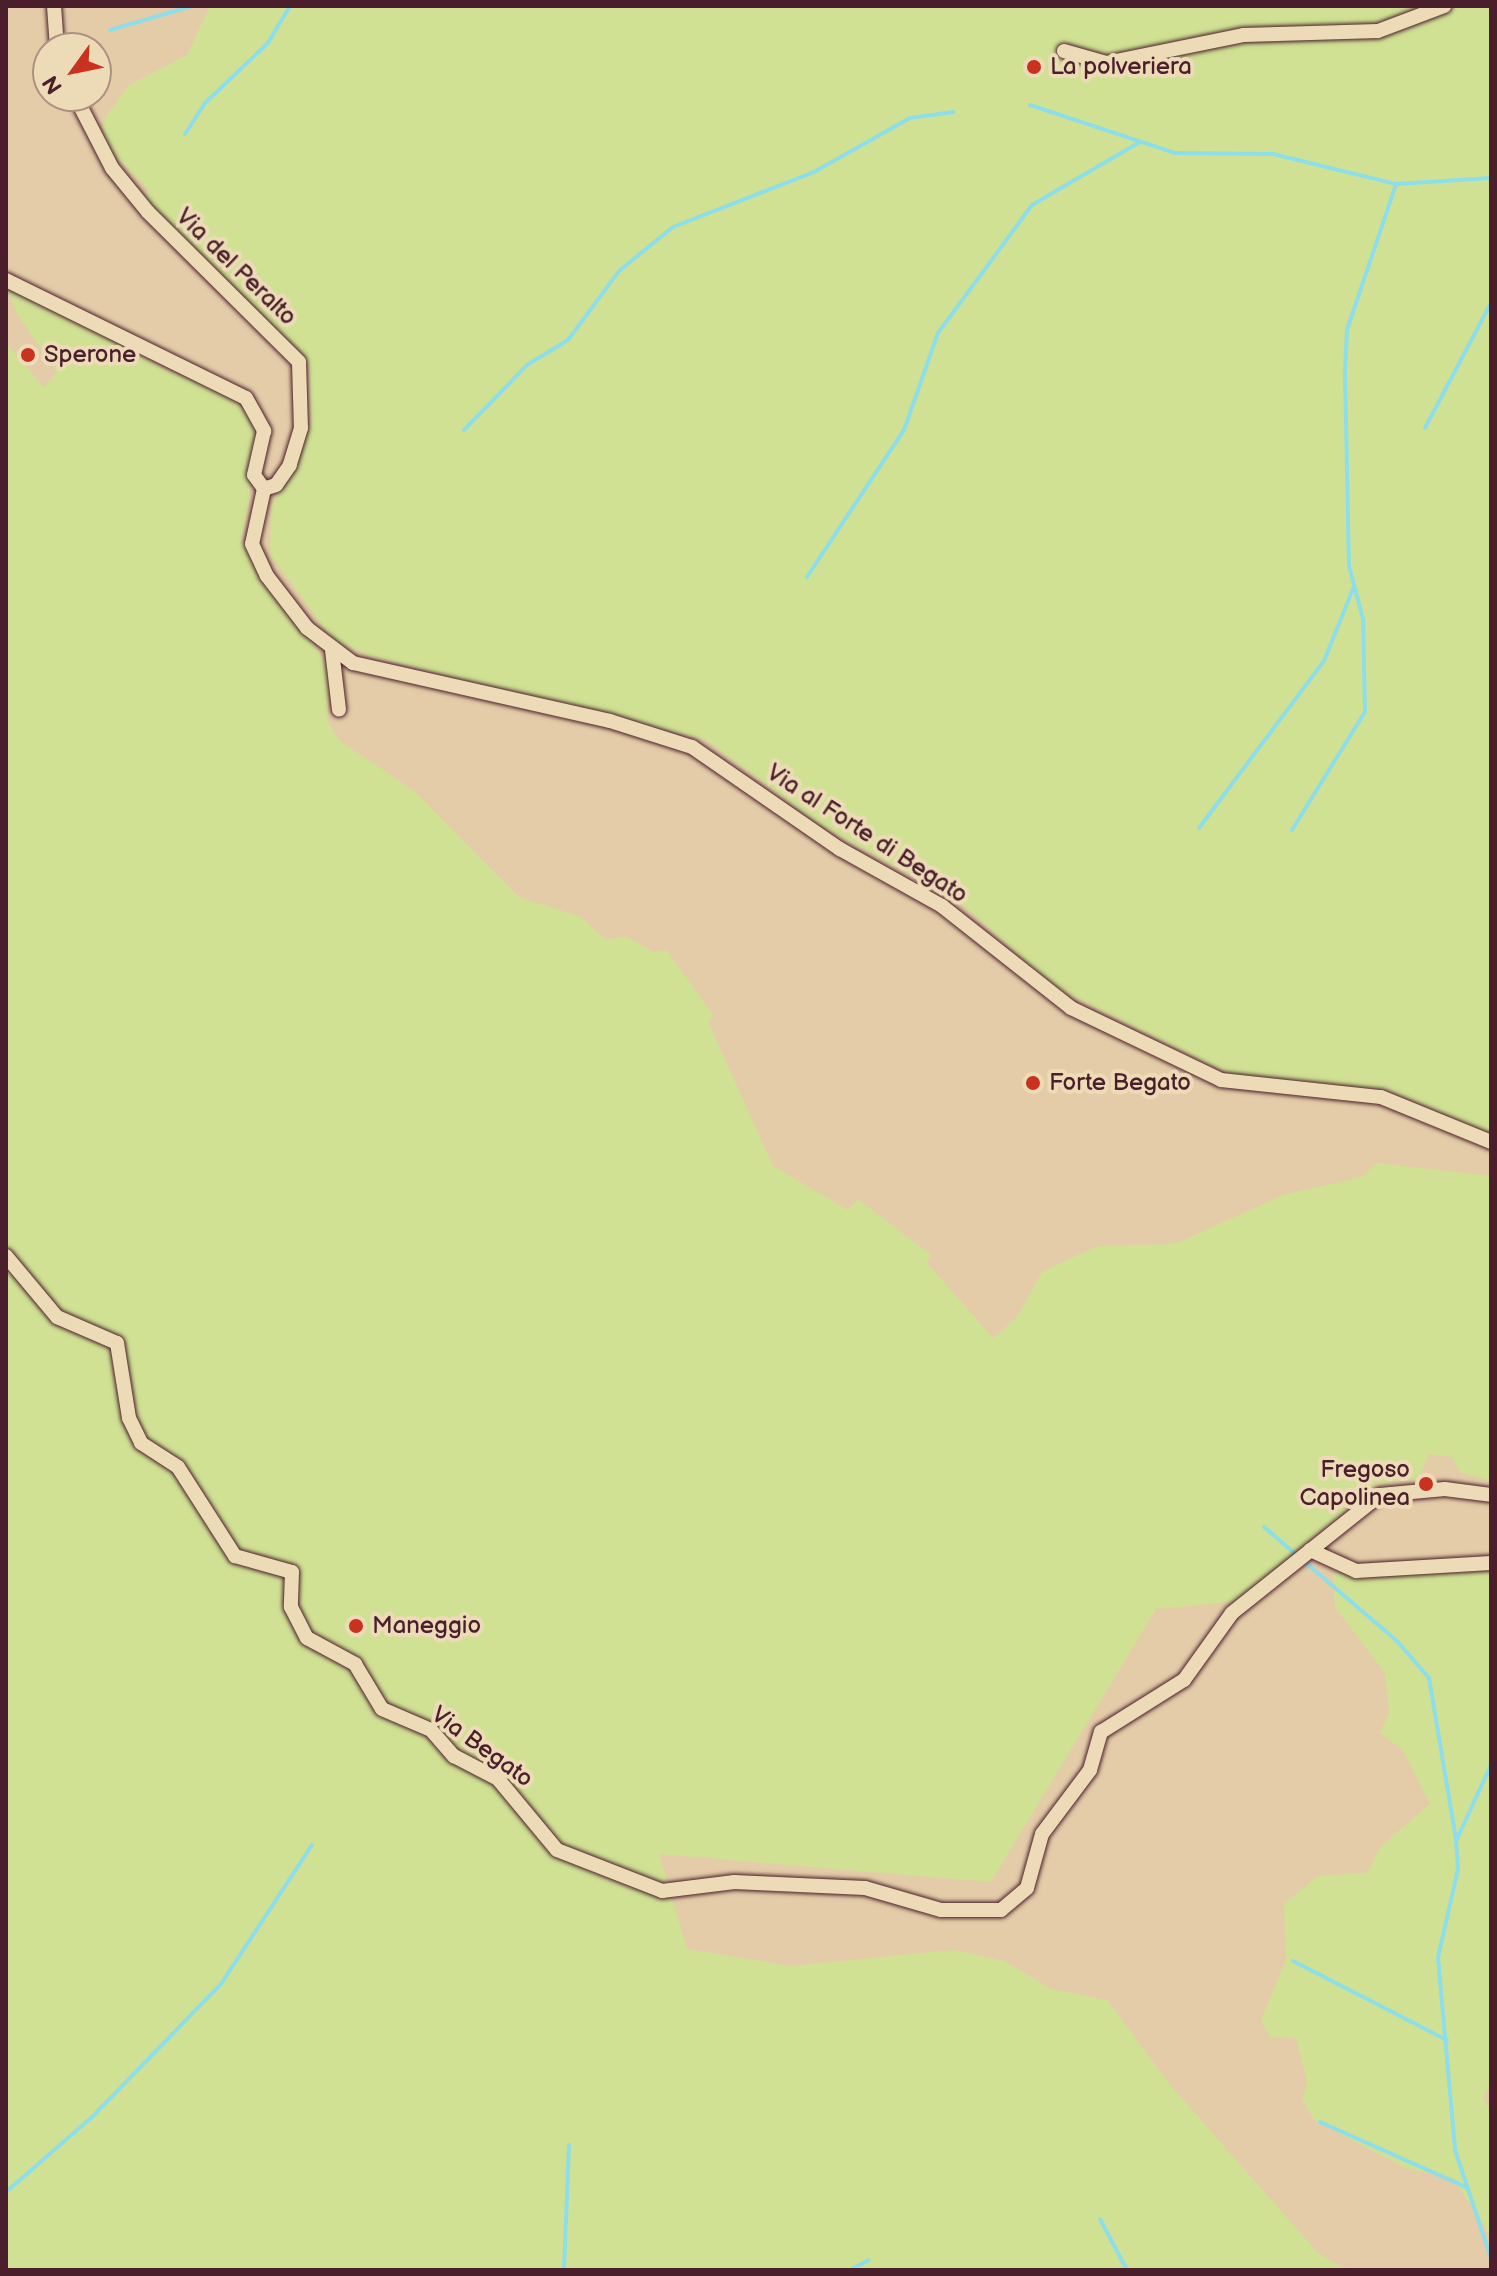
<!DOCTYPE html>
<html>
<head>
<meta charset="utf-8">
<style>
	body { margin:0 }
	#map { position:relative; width:1497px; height:2276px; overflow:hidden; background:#e4cca8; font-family:"Balsamiq Sans",sans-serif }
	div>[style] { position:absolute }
	.green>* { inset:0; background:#d0e194 }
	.stream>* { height:4px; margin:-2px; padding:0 2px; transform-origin:2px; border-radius:2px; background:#8ddee8 }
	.roads { filter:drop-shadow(0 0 2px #4a1f2b) drop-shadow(0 0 2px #4a1f2b) }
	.minor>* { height:14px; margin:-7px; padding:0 7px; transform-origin:7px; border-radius:7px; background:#eddbb8 }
	.dots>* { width:22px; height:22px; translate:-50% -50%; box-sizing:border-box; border:4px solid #eddbb8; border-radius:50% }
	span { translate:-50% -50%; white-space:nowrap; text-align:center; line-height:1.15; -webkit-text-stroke:8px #eddbb8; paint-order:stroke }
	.poi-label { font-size:24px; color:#4a1f2b }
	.left { translate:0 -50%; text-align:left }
	.right { translate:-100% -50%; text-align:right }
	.street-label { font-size:24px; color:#4a1f2b }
	.frame { position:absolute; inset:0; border:8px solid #4a1f2b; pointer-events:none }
	.north { position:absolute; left:32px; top:32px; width:80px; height:80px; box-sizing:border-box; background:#eddbb8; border:2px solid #ac9080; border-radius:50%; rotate:237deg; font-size:22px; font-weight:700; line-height:32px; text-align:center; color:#4a1f2b }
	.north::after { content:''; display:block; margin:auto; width:28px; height:36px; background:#c8321e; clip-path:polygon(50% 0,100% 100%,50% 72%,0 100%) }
</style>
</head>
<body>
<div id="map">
	<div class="green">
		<i style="clip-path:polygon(210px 6px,1491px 6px,1491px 1135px,1387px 1090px,1230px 1074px,1058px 989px,961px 904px,820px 825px,706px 740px,370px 656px,332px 639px,270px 554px,271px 507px,311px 420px,308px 365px,144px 199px,149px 190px,103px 143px,103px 121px,129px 85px,187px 55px)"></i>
		<i style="clip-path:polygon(6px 283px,168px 371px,240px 398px,259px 435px,242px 542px,330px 668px,327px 720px,340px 741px,413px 790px,519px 897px,581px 917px,606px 940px,627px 937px,654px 952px,666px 950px,714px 1016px,708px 1022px,773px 1166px,848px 1210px,858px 1199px,931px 1255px,927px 1263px,993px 1338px,1017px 1317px,1042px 1272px,1097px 1246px,1175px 1244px,1283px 1195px,1362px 1177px,1376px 1163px,1491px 1176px,1491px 1481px,1460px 1472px,1452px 1457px,1429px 1454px,1418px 1480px,1376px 1484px,1239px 1601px,1156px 1609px,991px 1882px,659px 1854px,687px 1949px,791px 1966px,954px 1950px,1004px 1961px,1051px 1989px,1107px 2000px,1171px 2086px,1318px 2253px,1342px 2267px,1369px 2270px,6px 2270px,6px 343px,44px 388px,57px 372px,16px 312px)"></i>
		<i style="clip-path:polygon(1491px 1572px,1491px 2083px,1483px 2097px,1491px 2114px,1491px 2237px,1453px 2178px,1407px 2169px,1314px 2120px,1303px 2101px,1307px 2081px,1296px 2038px,1270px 2037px,1261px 2020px,1286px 1960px,1284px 1904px,1318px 1876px,1367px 1873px,1381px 1846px,1430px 1804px,1403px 1750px,1380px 1733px,1389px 1713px,1385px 1673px,1335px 1607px,1333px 1574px)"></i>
	</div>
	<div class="stream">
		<i style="left:110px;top:30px;width:85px;rotate:-16.3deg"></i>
		<i style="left:1030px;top:105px;width:153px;rotate:18.3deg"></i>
		<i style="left:1175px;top:153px;width:98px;rotate:0.6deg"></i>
		<i style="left:1273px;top:154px;width:127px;rotate:13.7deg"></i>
		<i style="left:1396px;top:184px;width:95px;rotate:-3.6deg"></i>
		<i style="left:185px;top:134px;width:37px;rotate:-57deg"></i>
		<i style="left:205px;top:103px;width:87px;rotate:-43.6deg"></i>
		<i style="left:268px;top:43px;width:43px;rotate:-59.3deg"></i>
		<i style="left:1425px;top:428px;width:141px;rotate:-62.2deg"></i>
		<i style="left:464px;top:430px;width:91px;rotate:-45.9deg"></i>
		<i style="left:527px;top:365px;width:48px;rotate:-31.4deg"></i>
		<i style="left:568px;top:340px;width:86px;rotate:-53.5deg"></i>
		<i style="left:619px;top:271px;width:70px;rotate:-39.2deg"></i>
		<i style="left:673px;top:227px;width:151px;rotate:-21.3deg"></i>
		<i style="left:814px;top:172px;width:110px;rotate:-29.4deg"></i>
		<i style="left:910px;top:118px;width:44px;rotate:-7.8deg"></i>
		<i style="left:807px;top:577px;width:176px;rotate:-56.6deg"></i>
		<i style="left:904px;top:430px;width:103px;rotate:-70.7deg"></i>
		<i style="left:938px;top:333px;width:159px;rotate:-53.7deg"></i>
		<i style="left:1032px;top:205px;width:125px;rotate:-30.3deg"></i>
		<i style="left:1199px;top:828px;width:209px;rotate:-53.2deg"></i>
		<i style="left:1324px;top:661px;width:78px;rotate:-68.1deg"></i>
		<i style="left:1292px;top:830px;width:139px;rotate:-58.3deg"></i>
		<i style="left:1365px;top:712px;width:93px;rotate:-91.2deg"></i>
		<i style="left:1363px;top:619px;width:55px;rotate:-104.8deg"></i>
		<i style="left:1349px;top:566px;width:196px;rotate:-91.2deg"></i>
		<i style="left:1345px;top:370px;width:40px;rotate:-87.1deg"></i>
		<i style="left:1347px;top:330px;width:154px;rotate:-71.4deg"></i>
		<i style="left:1264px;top:1527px;width:174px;rotate:40.6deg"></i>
		<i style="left:1396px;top:1640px;width:50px;rotate:49deg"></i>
		<i style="left:1429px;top:1678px;width:164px;rotate:80.5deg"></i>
		<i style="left:1456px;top:1840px;width:29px;rotate:86deg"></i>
		<i style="left:1458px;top:1869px;width:91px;rotate:102.7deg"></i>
		<i style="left:1438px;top:1958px;width:193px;rotate:84.9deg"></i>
		<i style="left:1455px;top:2150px;width:114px;rotate:71.6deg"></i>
		<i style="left:1457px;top:1839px;width:81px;rotate:-65.3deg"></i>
		<i style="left:1293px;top:1961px;width:173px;rotate:27.2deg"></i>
		<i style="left:1320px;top:2122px;width:160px;rotate:24deg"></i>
		<i style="left:6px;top:2192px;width:116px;rotate:-41.1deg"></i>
		<i style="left:93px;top:2116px;width:184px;rotate:-45.9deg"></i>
		<i style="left:221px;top:1984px;width:166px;rotate:-56.8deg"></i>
		<i style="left:1100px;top:2219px;width:58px;rotate:62.1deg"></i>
		<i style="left:564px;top:2270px;width:125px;rotate:-87.7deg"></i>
		<i style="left:850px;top:2270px;width:21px;rotate:-28deg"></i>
	</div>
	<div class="roads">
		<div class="minor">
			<i style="left:54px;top:6px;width:42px;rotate:85.9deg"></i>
			<i style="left:1064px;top:51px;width:44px;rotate:15.9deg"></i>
			<i style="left:1106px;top:63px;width:141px;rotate:-11.5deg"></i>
			<i style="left:1244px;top:35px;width:134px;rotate:-1.7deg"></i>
			<i style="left:1378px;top:31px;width:71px;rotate:-20.7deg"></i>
			<i style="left:75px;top:96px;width:81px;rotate:62.8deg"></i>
			<i style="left:112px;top:168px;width:57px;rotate:50.7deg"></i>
			<i style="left:148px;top:212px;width:213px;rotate:44.8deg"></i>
			<i style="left:299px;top:362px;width:66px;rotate:88.3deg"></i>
			<i style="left:301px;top:428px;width:39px;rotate:107deg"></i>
			<i style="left:290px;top:465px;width:24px;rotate:125deg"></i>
			<i style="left:276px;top:485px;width:13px;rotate:162deg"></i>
			<i style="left:6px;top:280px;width:267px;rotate:26.2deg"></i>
			<i style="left:246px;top:398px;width:38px;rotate:61deg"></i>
			<i style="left:264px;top:431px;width:45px;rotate:102.8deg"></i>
			<i style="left:254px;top:475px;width:17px;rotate:54deg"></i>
			<i style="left:264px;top:489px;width:56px;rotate:102.3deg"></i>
			<i style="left:252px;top:544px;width:35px;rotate:65deg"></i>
			<i style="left:267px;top:576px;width:66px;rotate:52.4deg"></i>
			<i style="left:307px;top:628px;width:58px;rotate:37.3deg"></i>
			<i style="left:353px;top:663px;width:263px;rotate:12.7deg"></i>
			<i style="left:610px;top:721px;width:86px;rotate:17.6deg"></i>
			<i style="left:692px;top:747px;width:180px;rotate:34.6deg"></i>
			<i style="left:840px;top:849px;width:117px;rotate:29.2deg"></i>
			<i style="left:942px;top:906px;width:164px;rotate:38.3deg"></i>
			<i style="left:1071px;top:1008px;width:166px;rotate:25.6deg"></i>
			<i style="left:1221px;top:1080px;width:161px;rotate:6.1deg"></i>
			<i style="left:1381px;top:1097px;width:119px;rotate:22.2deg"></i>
			<i style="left:332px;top:650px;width:60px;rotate:83.3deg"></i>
			<i style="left:6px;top:1256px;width:80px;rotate:50.1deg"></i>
			<i style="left:57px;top:1317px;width:65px;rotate:23.4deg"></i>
			<i style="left:117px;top:1343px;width:76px;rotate:80.9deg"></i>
			<i style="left:129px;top:1418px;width:28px;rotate:64deg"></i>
			<i style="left:141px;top:1443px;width:44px;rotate:33deg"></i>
			<i style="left:178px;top:1467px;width:106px;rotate:57.4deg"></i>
			<i style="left:235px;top:1556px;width:59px;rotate:15.7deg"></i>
			<i style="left:292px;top:1572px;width:35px;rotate:92deg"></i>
			<i style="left:291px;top:1607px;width:35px;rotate:63deg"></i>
			<i style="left:307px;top:1638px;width:55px;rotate:28.4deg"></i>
			<i style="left:355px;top:1664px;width:52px;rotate:59deg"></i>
			<i style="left:382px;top:1709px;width:53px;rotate:23.2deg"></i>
			<i style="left:431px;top:1730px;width:35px;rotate:49deg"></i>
			<i style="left:454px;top:1756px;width:50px;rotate:27.6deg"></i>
			<i style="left:498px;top:1779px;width:92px;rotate:50.3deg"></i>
			<i style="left:557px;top:1850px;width:113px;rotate:21.3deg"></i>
			<i style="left:662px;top:1891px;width:73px;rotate:-7.1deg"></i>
			<i style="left:734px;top:1882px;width:131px;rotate:2.6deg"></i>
			<i style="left:865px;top:1888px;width:79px;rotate:16.1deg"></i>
			<i style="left:941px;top:1910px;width:60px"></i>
			<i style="left:1001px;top:1910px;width:34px;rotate:-40deg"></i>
			<i style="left:1027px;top:1888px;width:56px;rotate:-74.5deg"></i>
			<i style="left:1042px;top:1834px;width:80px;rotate:-53.1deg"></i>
			<i style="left:1090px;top:1770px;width:40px;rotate:-74deg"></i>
			<i style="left:1101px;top:1732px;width:98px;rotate:-32.1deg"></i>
			<i style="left:1184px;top:1680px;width:82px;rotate:-54.4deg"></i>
			<i style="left:1232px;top:1613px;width:189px;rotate:-38.6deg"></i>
			<i style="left:1380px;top:1495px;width:65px;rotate:-5.3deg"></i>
			<i style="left:1445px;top:1489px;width:46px;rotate:7.4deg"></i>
			<i style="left:1310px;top:1550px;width:51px;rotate:24.5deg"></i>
			<i style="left:1356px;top:1571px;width:135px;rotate:-3.4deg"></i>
		</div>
	</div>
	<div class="dots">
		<i style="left:1034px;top:67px;background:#c8321e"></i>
		<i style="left:28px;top:355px;background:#c8321e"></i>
		<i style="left:1033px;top:1083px;background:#c8321e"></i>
		<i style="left:1426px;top:1484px;background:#c8321e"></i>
		<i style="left:356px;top:1626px;background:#c8321e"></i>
	</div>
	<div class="poi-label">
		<span class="left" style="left:1050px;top:67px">La polveriera</span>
		<span class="left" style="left:44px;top:355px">Sperone</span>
		<span class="left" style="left:1049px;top:1083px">Forte Begato</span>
		<span class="right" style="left:1410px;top:1484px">Fregoso<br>Capolinea</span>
		<span class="left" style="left:372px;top:1626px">Maneggio</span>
	</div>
	<div class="street-label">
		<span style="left:236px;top:267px;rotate:44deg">Via del Peralto</span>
		<span style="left:867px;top:834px;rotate:33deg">Via al Forte di Begato</span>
		<span style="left:482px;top:1747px;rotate:36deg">Via Begato</span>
	</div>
	<div class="frame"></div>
	<div class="north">N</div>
</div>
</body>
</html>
